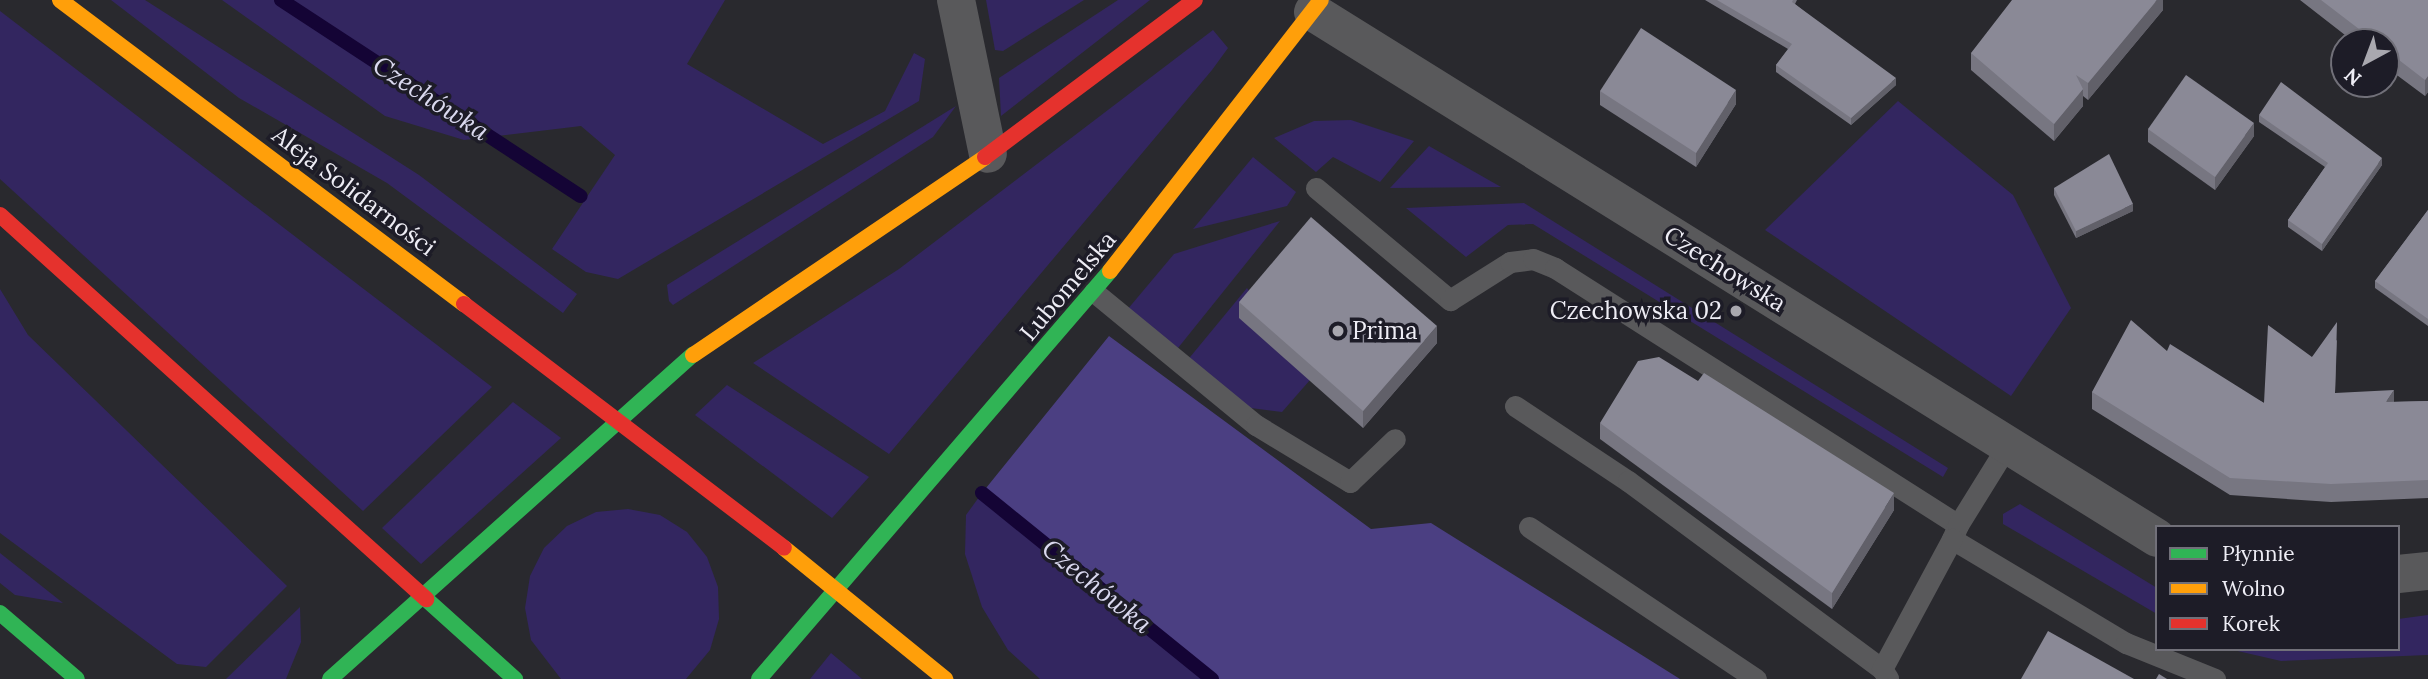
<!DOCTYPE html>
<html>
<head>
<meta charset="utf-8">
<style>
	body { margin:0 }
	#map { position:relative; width:2428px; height:679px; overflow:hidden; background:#29292e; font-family:Lora,serif }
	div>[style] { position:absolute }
	.green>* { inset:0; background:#332660 }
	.forest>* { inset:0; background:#4b3f82 }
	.stream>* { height:14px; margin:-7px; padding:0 7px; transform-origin:7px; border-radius:7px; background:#140435 }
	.lane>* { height:21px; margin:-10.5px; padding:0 10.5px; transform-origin:10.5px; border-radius:10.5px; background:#59595b }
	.street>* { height:38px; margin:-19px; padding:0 19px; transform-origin:19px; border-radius:19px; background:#59595b }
	.fast>* { height:16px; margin:-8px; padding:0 8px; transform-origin:8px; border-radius:8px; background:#30b455 }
	.slow>* { height:16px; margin:-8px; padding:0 8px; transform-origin:8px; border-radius:8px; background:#ff9f0a }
	.jam>* { height:16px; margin:-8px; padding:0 8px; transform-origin:8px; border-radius:8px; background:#e5322d }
	.wall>* { inset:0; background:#777681 }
	.shaded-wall>* { inset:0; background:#616069 }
	.building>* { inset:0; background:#8a8996 }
	.dots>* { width:19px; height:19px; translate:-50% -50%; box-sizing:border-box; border:4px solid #1d1c27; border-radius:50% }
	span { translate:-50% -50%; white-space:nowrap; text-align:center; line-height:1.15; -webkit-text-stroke:7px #1d1c27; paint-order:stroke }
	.street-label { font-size:24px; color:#eeedf5 }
	.poi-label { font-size:24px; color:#eeedf5 }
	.right { translate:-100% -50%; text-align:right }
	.left { translate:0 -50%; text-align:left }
	.water-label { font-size:26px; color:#dad9ef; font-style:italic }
	.legend { position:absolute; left:2155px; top:525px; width:245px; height:126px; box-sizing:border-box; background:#1d1c27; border:2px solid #717079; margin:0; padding:9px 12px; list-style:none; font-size:21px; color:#eeedf5 }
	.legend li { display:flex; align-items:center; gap:14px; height:35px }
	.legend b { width:35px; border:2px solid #717079 }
	.north { position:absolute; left:2330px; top:28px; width:70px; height:70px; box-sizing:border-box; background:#1d1c27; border:2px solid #717079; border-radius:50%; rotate:221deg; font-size:19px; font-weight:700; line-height:28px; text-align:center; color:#eeedf5 }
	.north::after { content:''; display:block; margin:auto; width:24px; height:32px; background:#a9a8af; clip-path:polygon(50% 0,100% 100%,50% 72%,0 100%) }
</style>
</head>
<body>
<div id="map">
	<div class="green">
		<i style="clip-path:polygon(111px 0,145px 0,419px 175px,577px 294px,563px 313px,387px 183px,239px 98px)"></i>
		<i style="clip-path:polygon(222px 0,725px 0,687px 64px,823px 144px,885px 111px,914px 53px,925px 59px,919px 101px,618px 279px,586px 272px,552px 249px,615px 155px,581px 126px,464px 140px,385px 116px)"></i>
		<i style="clip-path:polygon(986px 0,1084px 0,1003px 51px,995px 50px)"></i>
		<i style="clip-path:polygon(1118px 0,1150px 0,1001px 116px,999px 78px)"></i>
		<i style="clip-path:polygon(0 11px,492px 387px,363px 511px,0 179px)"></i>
		<i style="clip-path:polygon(1213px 30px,1228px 48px,1212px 70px,889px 454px,753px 363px,899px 269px)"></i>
		<i style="clip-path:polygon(1898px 101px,2013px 195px,2071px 308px,2011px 396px,1765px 230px)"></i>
		<i style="clip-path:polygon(956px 106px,933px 137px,673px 305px,669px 301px,667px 285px)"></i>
		<i style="clip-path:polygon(1351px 120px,1414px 141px,1380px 182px,1333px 157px,1316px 172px,1274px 138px,1314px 121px)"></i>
		<i style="clip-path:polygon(1429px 146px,1501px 187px,1390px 188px)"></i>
		<i style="clip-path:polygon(1253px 157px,1296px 192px,1287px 206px,1193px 229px)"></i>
		<i style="clip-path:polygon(1524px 203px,1948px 468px,1943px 477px,1533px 224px,1508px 225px,1466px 257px,1406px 208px)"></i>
		<i style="clip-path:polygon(1280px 221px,1178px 348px,1127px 310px,1174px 254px)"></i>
		<i style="clip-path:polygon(1247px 288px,1310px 380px,1282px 412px,1243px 407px,1186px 362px)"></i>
		<i style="clip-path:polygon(0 289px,28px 335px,287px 586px,206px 667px,177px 664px,0 533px)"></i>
		<i style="clip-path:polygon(727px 385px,869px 477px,832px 518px,695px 415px)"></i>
		<i style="clip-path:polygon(513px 402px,561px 438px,421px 564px,382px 528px)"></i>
		<i style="clip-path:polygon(982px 493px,1212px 679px,1040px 679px,1008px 650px,982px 607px,965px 554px,966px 515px)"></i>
		<i style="clip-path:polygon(2020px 504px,2157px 588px,2157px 614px,2003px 524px,2003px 514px)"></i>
		<i style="clip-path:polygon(628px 509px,660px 515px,687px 532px,707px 557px,718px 587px,719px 619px,710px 650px,686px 679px,561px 679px,531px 640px,525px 608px,530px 576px,544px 548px,567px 526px,596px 512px)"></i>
		<i style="clip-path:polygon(0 553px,63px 603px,15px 595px,0 583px)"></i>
		<i style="clip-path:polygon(300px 607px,301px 642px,286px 679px,226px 679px)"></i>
		<i style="clip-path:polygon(2428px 615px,2428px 655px,2281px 661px,2229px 649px,2398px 649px,2398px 619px)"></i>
		<i style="clip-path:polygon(831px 653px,862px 679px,810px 679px)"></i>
	</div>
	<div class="forest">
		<i style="clip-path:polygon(1109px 336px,1371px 529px,1431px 523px,1680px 679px,1212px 679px,982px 493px)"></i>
	</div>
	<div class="stream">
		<i style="left:281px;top:0;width:358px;rotate:33.2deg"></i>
		<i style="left:982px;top:493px;width:296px;rotate:39deg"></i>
	</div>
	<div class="lane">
		<i style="left:1316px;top:188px;width:175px;rotate:39.9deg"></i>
		<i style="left:1450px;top:300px;width:71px;rotate:-32.3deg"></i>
		<i style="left:1510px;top:262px;width:23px;rotate:-7deg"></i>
		<i style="left:1533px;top:259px;width:24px;rotate:22deg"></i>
		<i style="left:1555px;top:268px;width:478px;rotate:32.5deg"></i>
		<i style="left:1958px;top:525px;width:15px;rotate:113deg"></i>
		<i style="left:1952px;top:539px;width:203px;rotate:30.9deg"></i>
		<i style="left:2126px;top:643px;width:96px;rotate:22deg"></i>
		<i style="left:1094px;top:292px;width:210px;rotate:39.4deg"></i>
		<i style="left:1256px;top:425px;width:110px;rotate:31.2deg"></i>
		<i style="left:1350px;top:482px;width:62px;rotate:-43.7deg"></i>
		<i style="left:1515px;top:406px;width:136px;rotate:33.6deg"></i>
		<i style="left:1628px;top:481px;width:316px;rotate:36.5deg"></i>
		<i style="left:1958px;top:525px;width:93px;rotate:-58.2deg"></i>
		<i style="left:1529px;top:527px;width:273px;rotate:33.8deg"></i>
		<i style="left:1888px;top:678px;width:11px;rotate:-124deg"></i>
		<i style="left:1882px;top:669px;width:148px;rotate:-61.7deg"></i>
	</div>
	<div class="street">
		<i style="left:956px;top:0;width:157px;rotate:78.3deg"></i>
		<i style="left:1313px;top:12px;width:994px;rotate:31.93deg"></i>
		<i style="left:2398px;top:574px;width:30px;rotate:-6deg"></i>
	</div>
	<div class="fast">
		<i style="left:426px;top:599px;width:120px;rotate:42deg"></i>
		<i style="left:0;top:613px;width:101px;rotate:40.6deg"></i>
		<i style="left:330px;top:679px;width:487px;rotate:-41.8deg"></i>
		<i style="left:759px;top:679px;width:538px;rotate:-49.29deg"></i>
	</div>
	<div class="slow">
		<i style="left:60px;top:0;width:506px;rotate:36.96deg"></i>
		<i style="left:1110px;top:271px;width:343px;rotate:-52.1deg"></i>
		<i style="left:693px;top:355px;width:353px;rotate:-34.1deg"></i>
		<i style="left:784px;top:548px;width:208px;rotate:39.1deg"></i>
	</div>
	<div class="jam">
		<i style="left:985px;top:157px;width:262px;rotate:-36.8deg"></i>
		<i style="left:0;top:215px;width:574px;rotate:42.03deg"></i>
		<i style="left:464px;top:304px;width:402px;rotate:37.3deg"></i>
	</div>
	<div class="wall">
		<i style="clip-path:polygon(1705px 0,1797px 0,1795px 4px,1896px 85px,1851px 125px,1776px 72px,1776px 65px,1788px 49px)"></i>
		<i style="clip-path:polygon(2163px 0,2163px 10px,2088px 100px,2083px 96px,2083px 106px,2054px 141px,1971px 70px,1971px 53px)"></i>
		<i style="clip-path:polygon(2300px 0,2428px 0,2428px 92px,2425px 96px,2386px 67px,2386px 42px,2354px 42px)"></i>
		<i style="clip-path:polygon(1600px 91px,1736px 104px,1696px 167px,1600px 105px)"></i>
		<i style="clip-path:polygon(2259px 115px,2382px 165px,2322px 251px,2288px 227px,2288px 220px,2325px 167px,2259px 122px)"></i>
		<i style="clip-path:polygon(2148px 129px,2254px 136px,2215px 190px,2148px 142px)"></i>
		<i style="clip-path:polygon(2054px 188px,2133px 211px,2076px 238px,2054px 195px)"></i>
		<i style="clip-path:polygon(2428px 210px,2428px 326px,2375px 288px,2375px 281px)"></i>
		<i style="clip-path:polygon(1239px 302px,1437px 343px,1363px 428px,1239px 318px)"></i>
		<i style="clip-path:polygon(2337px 340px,2335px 393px,2394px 402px,2428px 401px,2428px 498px,2331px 502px,2230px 495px,2092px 409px,2092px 392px,2167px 351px,2264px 403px,2312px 357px)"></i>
		<i style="clip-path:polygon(1600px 423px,1894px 510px,1832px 609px,1600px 439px)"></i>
	</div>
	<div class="shaded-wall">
		<i style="clip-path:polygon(2157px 0,2163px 0,2163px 10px,2088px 100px,2088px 83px)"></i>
		<i style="clip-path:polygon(2428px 76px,2428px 92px,2425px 96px,2425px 80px)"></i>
		<i style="clip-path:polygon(1896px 78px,1896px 85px,1851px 125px,1851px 118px)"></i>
		<i style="clip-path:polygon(2083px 89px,2083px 106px,2054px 141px,2054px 124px)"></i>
		<i style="clip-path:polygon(1736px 90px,1736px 104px,1696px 167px,1696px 153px)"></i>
		<i style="clip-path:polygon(2254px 123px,2254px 136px,2215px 190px,2215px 177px)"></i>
		<i style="clip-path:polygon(2382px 158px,2382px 165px,2322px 251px,2322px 244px)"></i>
		<i style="clip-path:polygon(2133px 204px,2133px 211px,2076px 238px,2076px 231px)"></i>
		<i style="clip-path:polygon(1437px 326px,1437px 343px,1363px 428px,1363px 411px)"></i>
		<i style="clip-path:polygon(2394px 390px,2394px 408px,2386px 402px)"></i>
		<i style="clip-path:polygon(1894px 493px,1894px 510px,1832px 609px,1832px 593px)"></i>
	</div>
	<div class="building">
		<i style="clip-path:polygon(1717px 0,1793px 0,1792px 2px,1896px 78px,1851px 118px,1776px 65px,1792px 44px)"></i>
		<i style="clip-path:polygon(2012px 0,2157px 0,2088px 83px,2076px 75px,2083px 89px,2054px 124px,1971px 53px)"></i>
		<i style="clip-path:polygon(2321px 0,2428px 0,2428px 76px,2425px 80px,2386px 50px,2386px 42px,2376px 42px)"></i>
		<i style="clip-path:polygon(1641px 28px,1736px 90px,1696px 153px,1600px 91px)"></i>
		<i style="clip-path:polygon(2186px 75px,2254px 123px,2215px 177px,2148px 129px)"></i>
		<i style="clip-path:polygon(2281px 82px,2382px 158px,2322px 244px,2288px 220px,2328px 163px,2259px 115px)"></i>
		<i style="clip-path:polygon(2109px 154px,2133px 204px,2076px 231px,2054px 188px)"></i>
		<i style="clip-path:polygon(2428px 210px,2428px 319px,2375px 281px)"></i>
		<i style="clip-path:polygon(1311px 217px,1437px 326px,1363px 411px,1239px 302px)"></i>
		<i style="clip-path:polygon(2131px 320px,2167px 351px,2170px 344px,2264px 403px,2268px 325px,2312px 357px,2337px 322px,2335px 393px,2394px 390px,2386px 402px,2428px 401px,2428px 480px,2331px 484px,2230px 478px,2092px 392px)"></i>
		<i style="clip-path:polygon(1659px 357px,1698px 381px,1704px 373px,1894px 493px,1832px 593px,1600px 423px,1638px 361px)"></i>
		<i style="clip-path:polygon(2048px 631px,2134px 679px,2021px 679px)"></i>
		<i style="clip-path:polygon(2159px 674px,2167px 679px,2156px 679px)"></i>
	</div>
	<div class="dots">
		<i style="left:1736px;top:311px;background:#a9a8af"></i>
		<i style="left:1338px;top:331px;background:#a9a8af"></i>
	</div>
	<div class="street-label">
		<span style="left:354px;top:191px;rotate:37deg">Aleja Solidarności</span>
		<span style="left:1725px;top:269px;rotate:32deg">Czechowska</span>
		<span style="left:1068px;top:286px;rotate:-50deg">Lubomelska</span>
	</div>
	<div class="poi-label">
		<span class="right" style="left:1722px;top:311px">Czechowska 02</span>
		<span class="left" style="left:1352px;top:331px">Prima</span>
	</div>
	<div class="water-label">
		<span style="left:431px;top:98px;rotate:33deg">Czechówka</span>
		<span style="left:1097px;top:586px;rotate:39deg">Czechówka</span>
	</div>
	<ul class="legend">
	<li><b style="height:9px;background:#30b455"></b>Płynnie</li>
	<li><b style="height:9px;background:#ff9f0a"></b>Wolno</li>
	<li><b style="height:9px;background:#e5322d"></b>Korek</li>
	</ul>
	<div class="north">N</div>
</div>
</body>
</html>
